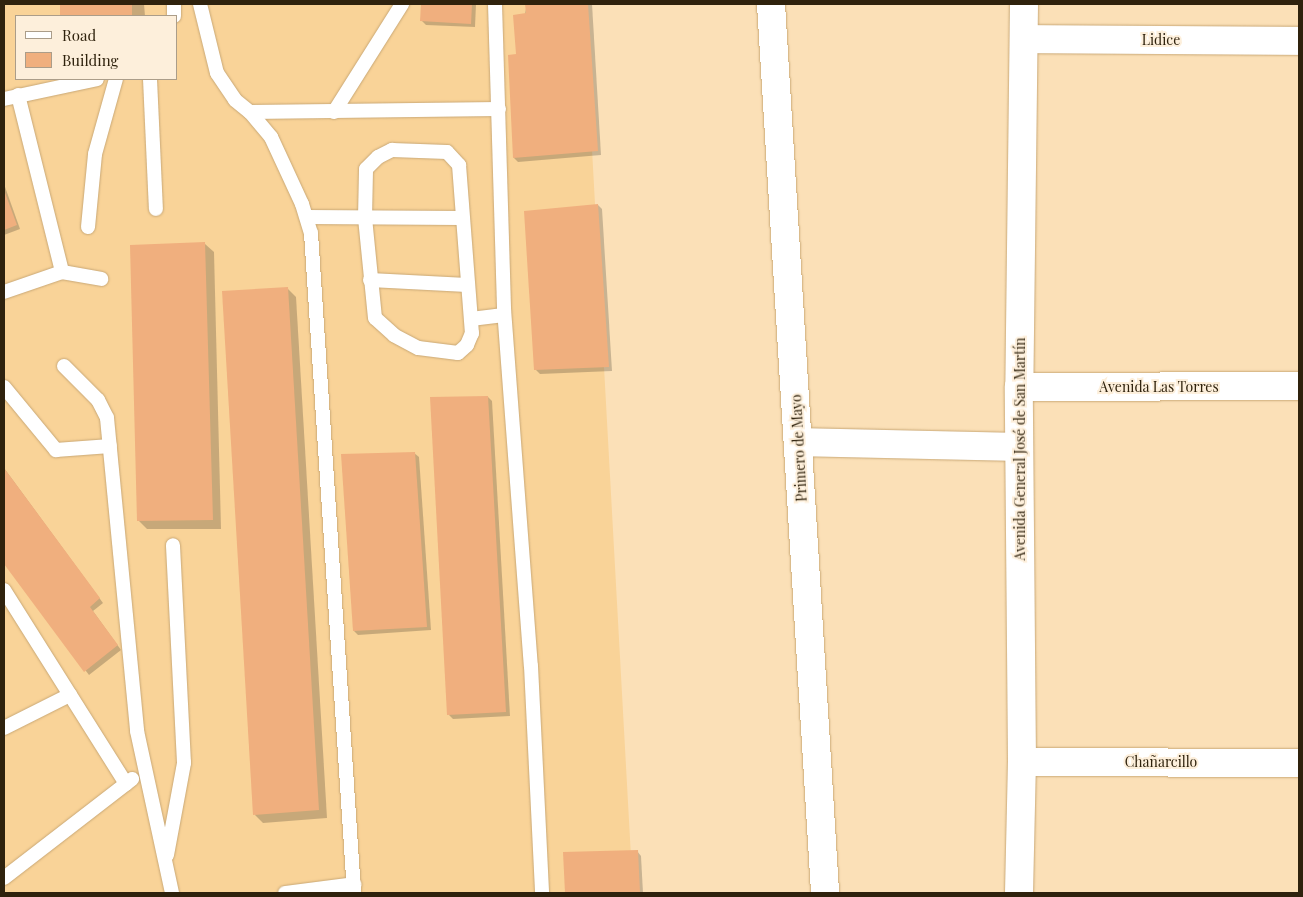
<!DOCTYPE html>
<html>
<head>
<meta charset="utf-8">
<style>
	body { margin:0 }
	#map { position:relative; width:1303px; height:897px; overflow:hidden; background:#fbe0b7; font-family:"Playfair Display",serif }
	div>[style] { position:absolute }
	.built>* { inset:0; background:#f9d398 }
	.shadow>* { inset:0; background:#0003 }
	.building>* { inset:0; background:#f0af7e }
	.roads { filter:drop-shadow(0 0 1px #c9a876) drop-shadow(0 0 1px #c9a876) }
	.service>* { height:14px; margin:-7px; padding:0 7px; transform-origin:7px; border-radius:7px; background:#fff }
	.minor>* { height:28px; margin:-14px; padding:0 14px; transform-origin:14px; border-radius:14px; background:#fff }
	.tertiary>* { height:28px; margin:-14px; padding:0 14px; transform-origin:14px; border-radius:14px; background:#fff }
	span { translate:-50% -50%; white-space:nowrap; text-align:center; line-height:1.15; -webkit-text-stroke:4px #fdefdb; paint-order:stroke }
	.street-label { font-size:14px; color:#2f220d }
	.frame { position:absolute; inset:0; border:5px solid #2f220d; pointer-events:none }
	.legend { position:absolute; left:15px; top:15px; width:162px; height:65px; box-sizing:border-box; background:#fdefdb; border:1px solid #ab9d89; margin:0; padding:6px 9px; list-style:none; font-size:15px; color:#2f220d }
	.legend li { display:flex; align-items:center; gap:10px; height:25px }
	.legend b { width:25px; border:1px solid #ab9d89 }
</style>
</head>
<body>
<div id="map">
	<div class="built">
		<i style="clip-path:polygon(evenodd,4px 4px,584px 4px,633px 893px,4px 893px,4px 4px,16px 16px,176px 16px,176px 79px,16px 79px,16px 16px)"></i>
	</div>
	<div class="shadow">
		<i style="clip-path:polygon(61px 4px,144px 4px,145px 16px,62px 16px)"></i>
		<i style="clip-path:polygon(422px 4px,476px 4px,475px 27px,426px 25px,422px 21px)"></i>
		<i style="clip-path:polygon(527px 4px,592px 4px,601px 155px,518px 162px,514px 158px,517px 55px)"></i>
		<i style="clip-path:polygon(4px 184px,20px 229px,4px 235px)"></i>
		<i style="clip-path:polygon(598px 205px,602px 209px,612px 371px,540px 374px,535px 369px)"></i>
		<i style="clip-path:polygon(205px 244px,214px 252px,221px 529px,147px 529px,138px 520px)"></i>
		<i style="clip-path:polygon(287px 288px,296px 297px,327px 818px,263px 823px,255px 815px)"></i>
		<i style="clip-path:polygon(488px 397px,492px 401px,510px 716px,453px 719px,449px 715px)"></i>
		<i style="clip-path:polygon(414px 453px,419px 457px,431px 630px,358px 635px,354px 631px)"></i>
		<i style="clip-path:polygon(4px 468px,103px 603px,93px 611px,121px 650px,89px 675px,4px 562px)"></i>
		<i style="clip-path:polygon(637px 851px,641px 856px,643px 893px,566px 893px,565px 853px)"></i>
	</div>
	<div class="building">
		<i style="clip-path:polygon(60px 4px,132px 4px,132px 16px,60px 16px)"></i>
		<i style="clip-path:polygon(421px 4px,472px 4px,471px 24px,420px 21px)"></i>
		<i style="clip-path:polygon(525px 4px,588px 4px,598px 151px,513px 158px,508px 55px,516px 54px,513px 15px,526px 13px)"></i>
		<i style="clip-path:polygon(4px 190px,17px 225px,4px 230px)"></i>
		<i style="clip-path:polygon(598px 204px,609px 367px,534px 370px,524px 211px)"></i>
		<i style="clip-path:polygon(205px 242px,213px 520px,137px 521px,130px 245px)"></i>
		<i style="clip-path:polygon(288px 287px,319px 810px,253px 815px,222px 291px)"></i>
		<i style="clip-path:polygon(488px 396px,506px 712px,447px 715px,430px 397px)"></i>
		<i style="clip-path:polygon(415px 452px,427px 627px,353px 631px,341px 454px)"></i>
		<i style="clip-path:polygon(4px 468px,100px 598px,90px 607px,118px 645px,84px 672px,4px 564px)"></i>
		<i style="clip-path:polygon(638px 850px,640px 893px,565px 893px,563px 852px)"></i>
	</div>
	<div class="roads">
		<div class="service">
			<i style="left:200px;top:4px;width:71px;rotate:76.2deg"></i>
			<i style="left:217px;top:73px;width:32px;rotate:56deg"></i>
			<i style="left:235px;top:100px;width:19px;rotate:39deg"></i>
			<i style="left:250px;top:112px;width:249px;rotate:-0.7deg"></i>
			<i style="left:495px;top:4px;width:305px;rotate:88.3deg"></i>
			<i style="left:504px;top:309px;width:358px;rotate:85.7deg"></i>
			<i style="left:531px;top:666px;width:227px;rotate:87.2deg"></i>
			<i style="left:174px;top:16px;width:12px;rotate:-90deg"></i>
			<i style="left:150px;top:79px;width:130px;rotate:87.4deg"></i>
			<i style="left:18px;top:95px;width:182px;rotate:76deg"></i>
			<i style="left:4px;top:99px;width:95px;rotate:-12.1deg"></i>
			<i style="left:250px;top:112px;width:33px;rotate:50deg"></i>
			<i style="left:271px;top:137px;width:74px;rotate:65.2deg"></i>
			<i style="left:302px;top:204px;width:30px;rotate:73deg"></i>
			<i style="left:311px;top:233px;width:661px;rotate:86.27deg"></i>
			<i style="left:334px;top:112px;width:128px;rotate:-57.8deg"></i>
			<i style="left:392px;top:150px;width:55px;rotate:2.1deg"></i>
			<i style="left:447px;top:152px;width:18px;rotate:47deg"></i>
			<i style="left:459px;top:165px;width:169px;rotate:85.6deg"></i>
			<i style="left:472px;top:333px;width:13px;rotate:113deg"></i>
			<i style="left:467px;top:345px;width:12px;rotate:138deg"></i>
			<i style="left:458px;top:353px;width:40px;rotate:-172.9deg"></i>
			<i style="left:418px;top:348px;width:27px;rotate:-152deg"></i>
			<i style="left:394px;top:335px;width:25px;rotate:-138deg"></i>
			<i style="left:375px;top:318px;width:100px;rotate:-95.7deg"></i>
			<i style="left:365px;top:218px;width:49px;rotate:-88.8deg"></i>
			<i style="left:366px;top:169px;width:17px;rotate:-45deg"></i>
			<i style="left:378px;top:157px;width:16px;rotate:-27deg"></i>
			<i style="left:307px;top:217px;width:154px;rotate:0.4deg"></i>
			<i style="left:88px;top:227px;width:73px;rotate:-84.5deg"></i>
			<i style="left:95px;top:154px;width:78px;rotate:-74.4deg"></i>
			<i style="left:370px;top:280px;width:97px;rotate:3deg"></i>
			<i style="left:4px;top:292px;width:61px;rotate:-19deg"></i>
			<i style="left:62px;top:272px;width:40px;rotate:10deg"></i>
			<i style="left:471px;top:319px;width:33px;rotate:-7deg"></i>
			<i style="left:64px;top:366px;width:48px;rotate:45deg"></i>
			<i style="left:98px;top:400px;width:20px;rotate:63deg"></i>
			<i style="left:107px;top:418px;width:314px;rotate:84.5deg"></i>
			<i style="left:137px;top:731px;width:166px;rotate:77.8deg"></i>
			<i style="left:4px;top:387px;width:82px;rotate:50.5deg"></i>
			<i style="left:56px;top:450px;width:54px;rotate:-4.2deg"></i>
			<i style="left:4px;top:590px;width:229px;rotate:57.8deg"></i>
			<i style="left:4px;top:728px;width:74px;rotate:-26.6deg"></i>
			<i style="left:167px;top:855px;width:94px;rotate:-79.5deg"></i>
			<i style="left:184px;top:763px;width:218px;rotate:-92.9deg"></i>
			<i style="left:4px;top:878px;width:162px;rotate:-37.7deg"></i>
			<i style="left:285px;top:893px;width:70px;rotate:-7.4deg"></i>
		</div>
		<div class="minor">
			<i style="left:771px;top:4px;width:891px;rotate:86.52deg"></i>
			<i style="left:1024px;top:39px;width:275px;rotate:0.4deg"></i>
			<i style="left:798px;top:442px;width:220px;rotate:1.3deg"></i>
			<i style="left:1022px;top:762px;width:277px;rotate:0.2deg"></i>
			<i style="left:1019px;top:893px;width:131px;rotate:-88.7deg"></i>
			<i style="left:1022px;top:762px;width:375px;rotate:-90.5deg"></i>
		</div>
		<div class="tertiary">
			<i style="left:1024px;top:4px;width:383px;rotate:90.7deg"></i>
			<i style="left:1019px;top:387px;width:280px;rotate:-0.2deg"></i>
		</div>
	</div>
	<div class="street-label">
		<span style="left:1161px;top:40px">Lidice</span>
		<span style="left:1159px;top:387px">Avenida Las Torres</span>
		<span style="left:799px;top:448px;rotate:-93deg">Primero de Mayo</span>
		<span style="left:1020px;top:449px;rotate:-90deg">Avenida General José de San Martín</span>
		<span style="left:1161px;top:762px">Chañarcillo</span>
	</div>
	<div class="frame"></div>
	<ul class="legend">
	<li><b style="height:6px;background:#fff"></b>Road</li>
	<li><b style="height:14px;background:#f0af7e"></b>Building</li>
	</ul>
</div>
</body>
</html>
